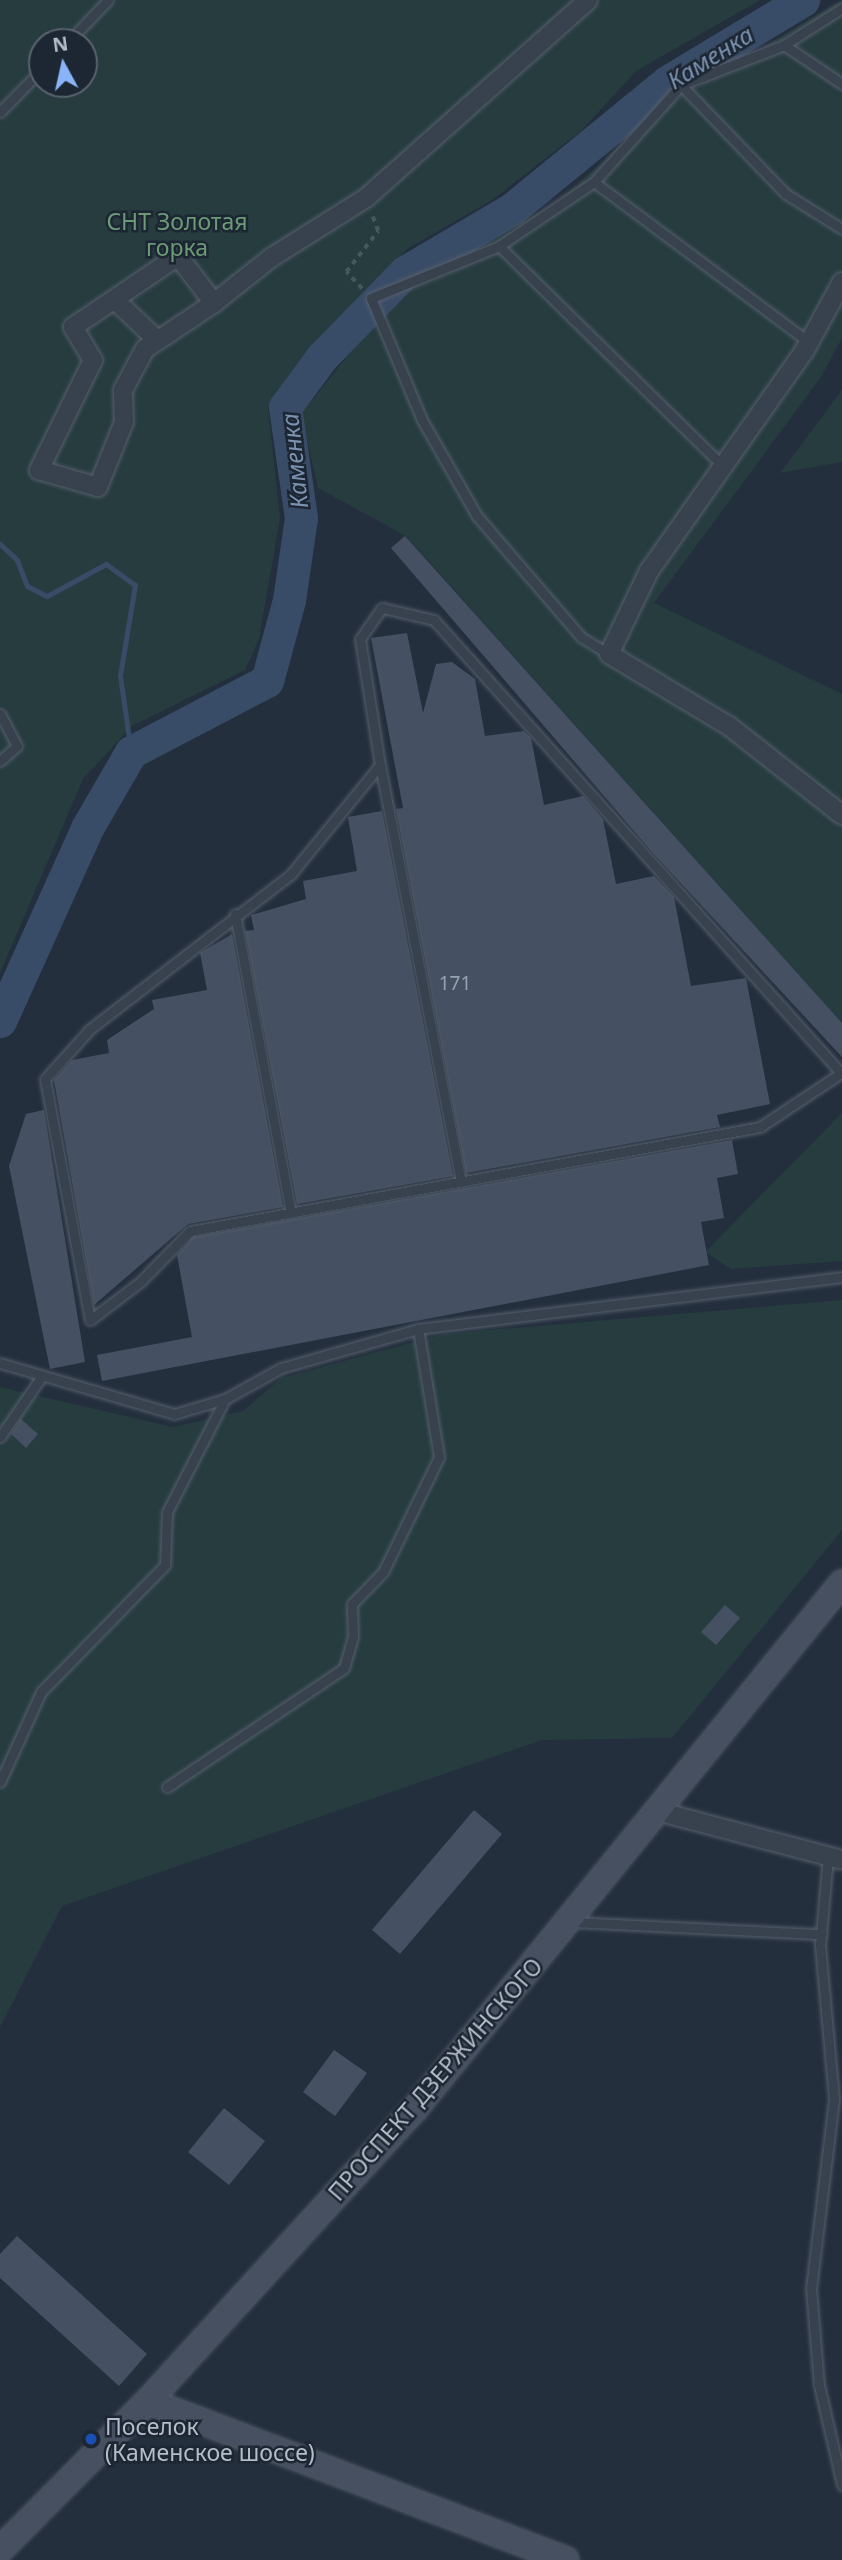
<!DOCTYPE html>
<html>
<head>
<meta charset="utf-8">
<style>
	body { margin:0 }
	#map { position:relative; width:842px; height:2560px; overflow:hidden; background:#242f3e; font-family:"Noto Sans",sans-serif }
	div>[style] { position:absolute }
	.green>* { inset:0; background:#263c3f }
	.stream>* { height:5px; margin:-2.5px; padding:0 2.5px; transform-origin:2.5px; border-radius:2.5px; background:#394c67 }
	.river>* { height:33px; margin:-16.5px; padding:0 16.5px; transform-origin:16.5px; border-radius:16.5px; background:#394c67 }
	.building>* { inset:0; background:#455162 }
	.path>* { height:3.5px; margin-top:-1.75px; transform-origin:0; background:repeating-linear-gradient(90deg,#44595c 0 5px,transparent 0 10px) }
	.roads { filter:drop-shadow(0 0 2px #565f6c) drop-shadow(0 0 2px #565f6c) }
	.lane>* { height:9px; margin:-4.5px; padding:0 4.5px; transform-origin:4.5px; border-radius:4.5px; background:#38414e }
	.street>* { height:18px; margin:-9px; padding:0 9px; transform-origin:9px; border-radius:9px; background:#38414e }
	.secondary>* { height:24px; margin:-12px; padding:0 12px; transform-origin:12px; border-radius:12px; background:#465061 }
	.dots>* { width:19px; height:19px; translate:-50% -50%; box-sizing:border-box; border:4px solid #1d2633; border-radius:50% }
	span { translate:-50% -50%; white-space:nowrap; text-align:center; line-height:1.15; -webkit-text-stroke:5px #1d2633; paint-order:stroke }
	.number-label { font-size:19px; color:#98a1af }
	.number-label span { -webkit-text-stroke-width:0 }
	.park-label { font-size:23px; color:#6b9a76 }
	.street-label { font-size:23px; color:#b4bcc9 }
	.poi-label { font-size:23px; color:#b4bcc9 }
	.left { translate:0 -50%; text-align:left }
	.water-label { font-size:24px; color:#7c92b1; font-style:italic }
	.north { position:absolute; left:28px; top:28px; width:70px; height:70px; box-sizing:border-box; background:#1d2633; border:2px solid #59626f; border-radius:50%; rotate:352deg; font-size:19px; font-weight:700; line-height:28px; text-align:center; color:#b4bcc9 }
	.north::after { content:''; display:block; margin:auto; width:24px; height:32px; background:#8ab4f8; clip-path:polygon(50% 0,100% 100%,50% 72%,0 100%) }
</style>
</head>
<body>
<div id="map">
	<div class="green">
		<i style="clip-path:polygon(evenodd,0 0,760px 0,636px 71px,582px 130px,492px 200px,407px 249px,286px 382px,268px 408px,280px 518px,259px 639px,245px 670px,132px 726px,83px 779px,0 973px,0 0,42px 42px,84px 42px,84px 84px,42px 84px,42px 42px)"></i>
		<i style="clip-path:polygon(842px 0,842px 338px,821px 377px,654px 603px,842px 694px,842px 1023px,406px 536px,318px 488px,301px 414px,382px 313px,434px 268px,555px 204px,664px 107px)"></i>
		<i style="clip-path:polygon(842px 390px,842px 462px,780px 473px)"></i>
		<i style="clip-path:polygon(842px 1113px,842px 1261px,731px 1269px,705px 1252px)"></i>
		<i style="clip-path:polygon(842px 1300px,842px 1530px,672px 1738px,542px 1740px,62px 1906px,0 2027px,0 1387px,173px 1427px,243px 1411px,281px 1378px,444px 1334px)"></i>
	</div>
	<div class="stream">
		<i style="left:0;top:544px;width:23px;rotate:43deg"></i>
		<i style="left:17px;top:560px;width:28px;rotate:69deg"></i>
		<i style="left:27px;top:586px;width:22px;rotate:27deg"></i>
		<i style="left:47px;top:596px;width:67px;rotate:-28.5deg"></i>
		<i style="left:106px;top:564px;width:36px;rotate:36deg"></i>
		<i style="left:135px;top:585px;width:92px;rotate:99.4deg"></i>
		<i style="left:120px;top:676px;width:77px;rotate:81.8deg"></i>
	</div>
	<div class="river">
		<i style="left:0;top:1021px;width:212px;rotate:-65.7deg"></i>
		<i style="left:87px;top:828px;width:88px;rotate:-59.9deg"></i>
		<i style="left:131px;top:752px;width:153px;rotate:-27.6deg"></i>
		<i style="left:267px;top:681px;width:84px;rotate:-74.8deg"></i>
		<i style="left:289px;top:600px;width:83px;rotate:-81.7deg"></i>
		<i style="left:301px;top:518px;width:112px;rotate:-98.2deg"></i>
		<i style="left:285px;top:407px;width:62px;rotate:-53.5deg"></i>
		<i style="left:322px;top:357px;width:119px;rotate:-45.7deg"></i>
		<i style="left:405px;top:272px;width:124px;rotate:-30.5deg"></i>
		<i style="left:512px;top:209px;width:200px;rotate:-39.3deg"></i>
		<i style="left:667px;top:82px;width:159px;rotate:-31.1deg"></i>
	</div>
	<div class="building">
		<i style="clip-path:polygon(405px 536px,842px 1023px,842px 1057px,653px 853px,391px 548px)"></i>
		<i style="clip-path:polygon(407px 633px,423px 713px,436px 664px,452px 662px,475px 679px,485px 736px,524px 731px,531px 738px,544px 805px,583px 796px,603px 819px,616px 884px,654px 876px,674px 897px,691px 986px,746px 978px,770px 1104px,717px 1115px,720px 1127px,466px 1173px,396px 809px,403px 808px,371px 638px)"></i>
		<i style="clip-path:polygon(382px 811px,453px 1176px,297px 1204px,245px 931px,254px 930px,251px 915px,306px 899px,303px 881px,357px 871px,348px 817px)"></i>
		<i style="clip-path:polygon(232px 934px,283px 1207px,188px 1224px,94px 1305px,54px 1080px,72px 1060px,109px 1053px,107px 1040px,154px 1009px,152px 1000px,207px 990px,200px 953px)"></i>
		<i style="clip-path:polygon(44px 1110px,85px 1362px,50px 1369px,9px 1166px,26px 1114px)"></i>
		<i style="clip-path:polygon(732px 1140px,738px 1174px,717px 1178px,724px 1218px,701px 1222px,709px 1265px,102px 1381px,97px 1355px,192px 1337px,177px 1255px,193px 1237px)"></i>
		<i style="clip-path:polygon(21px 1419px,38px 1434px,26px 1448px,11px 1434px)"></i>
		<i style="clip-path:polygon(725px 1605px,740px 1618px,716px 1645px,701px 1632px)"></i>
		<i style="clip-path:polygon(474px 1810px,502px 1834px,400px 1954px,372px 1930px)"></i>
		<i style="clip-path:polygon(334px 2050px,367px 2073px,335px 2116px,303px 2092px)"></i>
		<i style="clip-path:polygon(224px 2108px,265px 2141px,229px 2185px,188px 2152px)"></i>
		<i style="clip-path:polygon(17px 2236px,147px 2354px,119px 2386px,0 2278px,0 2254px)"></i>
	</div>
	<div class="path">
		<i style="left:362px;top:289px;width:23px;rotate:-133deg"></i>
		<i style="left:346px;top:272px;width:52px;rotate:-52deg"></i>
		<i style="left:378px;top:231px;width:19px;rotate:-111deg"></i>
	</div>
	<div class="roads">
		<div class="lane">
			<i style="left:68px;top:42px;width:58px;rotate:-46.4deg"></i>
			<i style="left:784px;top:45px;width:70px;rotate:33.9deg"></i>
			<i style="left:681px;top:85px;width:151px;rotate:46.1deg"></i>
			<i style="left:786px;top:194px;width:66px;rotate:32deg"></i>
			<i style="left:0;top:112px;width:60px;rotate:-45.7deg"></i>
			<i style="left:594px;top:182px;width:268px;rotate:36.7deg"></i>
			<i style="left:499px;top:246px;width:314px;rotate:44.5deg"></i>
			<i style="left:382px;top:608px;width:53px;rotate:13deg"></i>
			<i style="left:434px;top:620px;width:609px;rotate:48.06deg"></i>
			<i style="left:841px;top:1073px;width:97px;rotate:146.3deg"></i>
			<i style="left:760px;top:1127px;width:579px;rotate:169.66deg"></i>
			<i style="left:190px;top:1231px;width:71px;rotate:134.4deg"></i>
			<i style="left:140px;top:1282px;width:63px;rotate:142.8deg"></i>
			<i style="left:90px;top:1320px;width:245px;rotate:-100.6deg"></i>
			<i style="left:45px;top:1079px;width:67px;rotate:-48deg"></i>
			<i style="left:90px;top:1029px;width:254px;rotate:-37.6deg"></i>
			<i style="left:291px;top:874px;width:141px;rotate:-50.8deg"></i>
			<i style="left:380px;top:765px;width:128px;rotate:-99deg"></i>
			<i style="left:360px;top:639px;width:38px;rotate:-55deg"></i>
			<i style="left:609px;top:654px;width:33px;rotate:-149deg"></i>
			<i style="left:581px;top:637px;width:160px;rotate:-130.7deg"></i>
			<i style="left:477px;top:516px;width:111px;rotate:-119.8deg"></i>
			<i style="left:422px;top:420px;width:132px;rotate:-112.7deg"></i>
			<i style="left:371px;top:298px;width:138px;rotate:-22.1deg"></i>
			<i style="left:499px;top:246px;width:115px;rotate:-34deg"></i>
			<i style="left:594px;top:182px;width:130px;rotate:-48.1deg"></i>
			<i style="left:681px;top:85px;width:110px;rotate:-21.2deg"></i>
			<i style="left:784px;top:45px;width:69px;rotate:-32.5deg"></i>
			<i style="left:0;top:714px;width:36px;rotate:62deg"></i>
			<i style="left:17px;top:746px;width:23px;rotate:139deg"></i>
			<i style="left:380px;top:765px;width:425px;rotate:79deg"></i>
			<i style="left:235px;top:914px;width:304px;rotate:79.4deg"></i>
			<i style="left:0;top:1363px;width:181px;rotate:16.3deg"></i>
			<i style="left:174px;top:1414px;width:53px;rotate:-16.4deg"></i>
			<i style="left:225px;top:1399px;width:64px;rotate:-29deg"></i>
			<i style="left:281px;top:1368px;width:142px;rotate:-15.9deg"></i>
			<i style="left:418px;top:1329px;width:427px;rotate:-7deg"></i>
			<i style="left:0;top:1437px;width:74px;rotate:-55.5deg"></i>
			<i style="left:0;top:1782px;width:99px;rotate:-65.5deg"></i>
			<i style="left:41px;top:1692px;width:177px;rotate:-45.7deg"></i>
			<i style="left:165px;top:1565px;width:53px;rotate:-87.8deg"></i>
			<i style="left:167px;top:1512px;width:127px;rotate:-62.8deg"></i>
			<i style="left:167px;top:1787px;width:213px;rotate:-33.9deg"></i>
			<i style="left:344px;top:1668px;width:32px;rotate:-74deg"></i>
			<i style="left:353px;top:1637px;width:33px;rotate:-92deg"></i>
			<i style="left:352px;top:1604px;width:45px;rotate:-45.9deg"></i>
			<i style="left:383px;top:1572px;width:128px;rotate:-64deg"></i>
			<i style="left:439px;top:1457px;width:130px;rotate:-99.3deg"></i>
			<i style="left:828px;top:1856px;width:89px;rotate:95.1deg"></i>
			<i style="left:820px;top:1945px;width:155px;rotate:84.8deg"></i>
			<i style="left:834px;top:2099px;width:190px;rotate:96.9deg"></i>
			<i style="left:811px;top:2288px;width:97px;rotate:85.3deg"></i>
			<i style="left:819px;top:2385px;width:103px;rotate:77deg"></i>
			<i style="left:573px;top:1922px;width:249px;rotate:2.8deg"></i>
		</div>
		<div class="street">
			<i style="left:842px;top:282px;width:77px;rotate:118.6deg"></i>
			<i style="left:805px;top:350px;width:271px;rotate:125.2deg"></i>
			<i style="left:649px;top:571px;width:92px;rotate:115.7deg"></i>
			<i style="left:609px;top:654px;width:140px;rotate:31deg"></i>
			<i style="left:729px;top:726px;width:144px;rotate:38.2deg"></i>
			<i style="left:116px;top:301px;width:55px;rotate:43.5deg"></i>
			<i style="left:214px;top:303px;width:59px;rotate:-127.5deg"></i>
			<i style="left:178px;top:256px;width:127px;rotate:145.9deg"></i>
			<i style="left:73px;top:327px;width:39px;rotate:59deg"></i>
			<i style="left:93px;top:360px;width:123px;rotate:116.1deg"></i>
			<i style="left:39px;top:470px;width:61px;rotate:16.1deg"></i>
			<i style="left:98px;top:487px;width:70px;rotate:-68.2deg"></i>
			<i style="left:124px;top:422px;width:32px;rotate:-92deg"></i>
			<i style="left:123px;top:390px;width:47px;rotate:-61.8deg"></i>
			<i style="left:145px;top:349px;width:83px;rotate:-33.7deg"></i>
			<i style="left:214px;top:303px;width:74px;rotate:-38.4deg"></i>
			<i style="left:272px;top:257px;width:111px;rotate:-32.1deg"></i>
			<i style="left:366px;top:198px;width:297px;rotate:-41.7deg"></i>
			<i style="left:657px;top:1811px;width:191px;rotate:14.8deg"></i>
		</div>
		<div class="secondary">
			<i style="left:148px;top:2401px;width:447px;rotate:20.8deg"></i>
			<i style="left:0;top:2550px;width:210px;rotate:-45.2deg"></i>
			<i style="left:148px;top:2401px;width:394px;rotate:-47.6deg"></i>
			<i style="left:414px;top:2110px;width:679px;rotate:-50.92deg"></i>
		</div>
	</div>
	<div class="dots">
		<i style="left:91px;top:2439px;background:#1a4fb4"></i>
	</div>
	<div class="number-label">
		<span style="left:455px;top:984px">171</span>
	</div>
	<div class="park-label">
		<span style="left:177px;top:234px">СНТ Золотая<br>горка</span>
	</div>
	<div class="street-label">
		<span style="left:435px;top:2079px;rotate:-49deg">ПРОСПЕКТ ДЗЕРЖИНСКОГО</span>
	</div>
	<div class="poi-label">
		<span class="left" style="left:105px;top:2439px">Поселок<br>(Каменское шоссе)</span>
	</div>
	<div class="water-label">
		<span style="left:710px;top:57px;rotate:-32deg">Каменка</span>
		<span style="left:294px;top:461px;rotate:-96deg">Каменка</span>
	</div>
	<div class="north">N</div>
</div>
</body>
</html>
